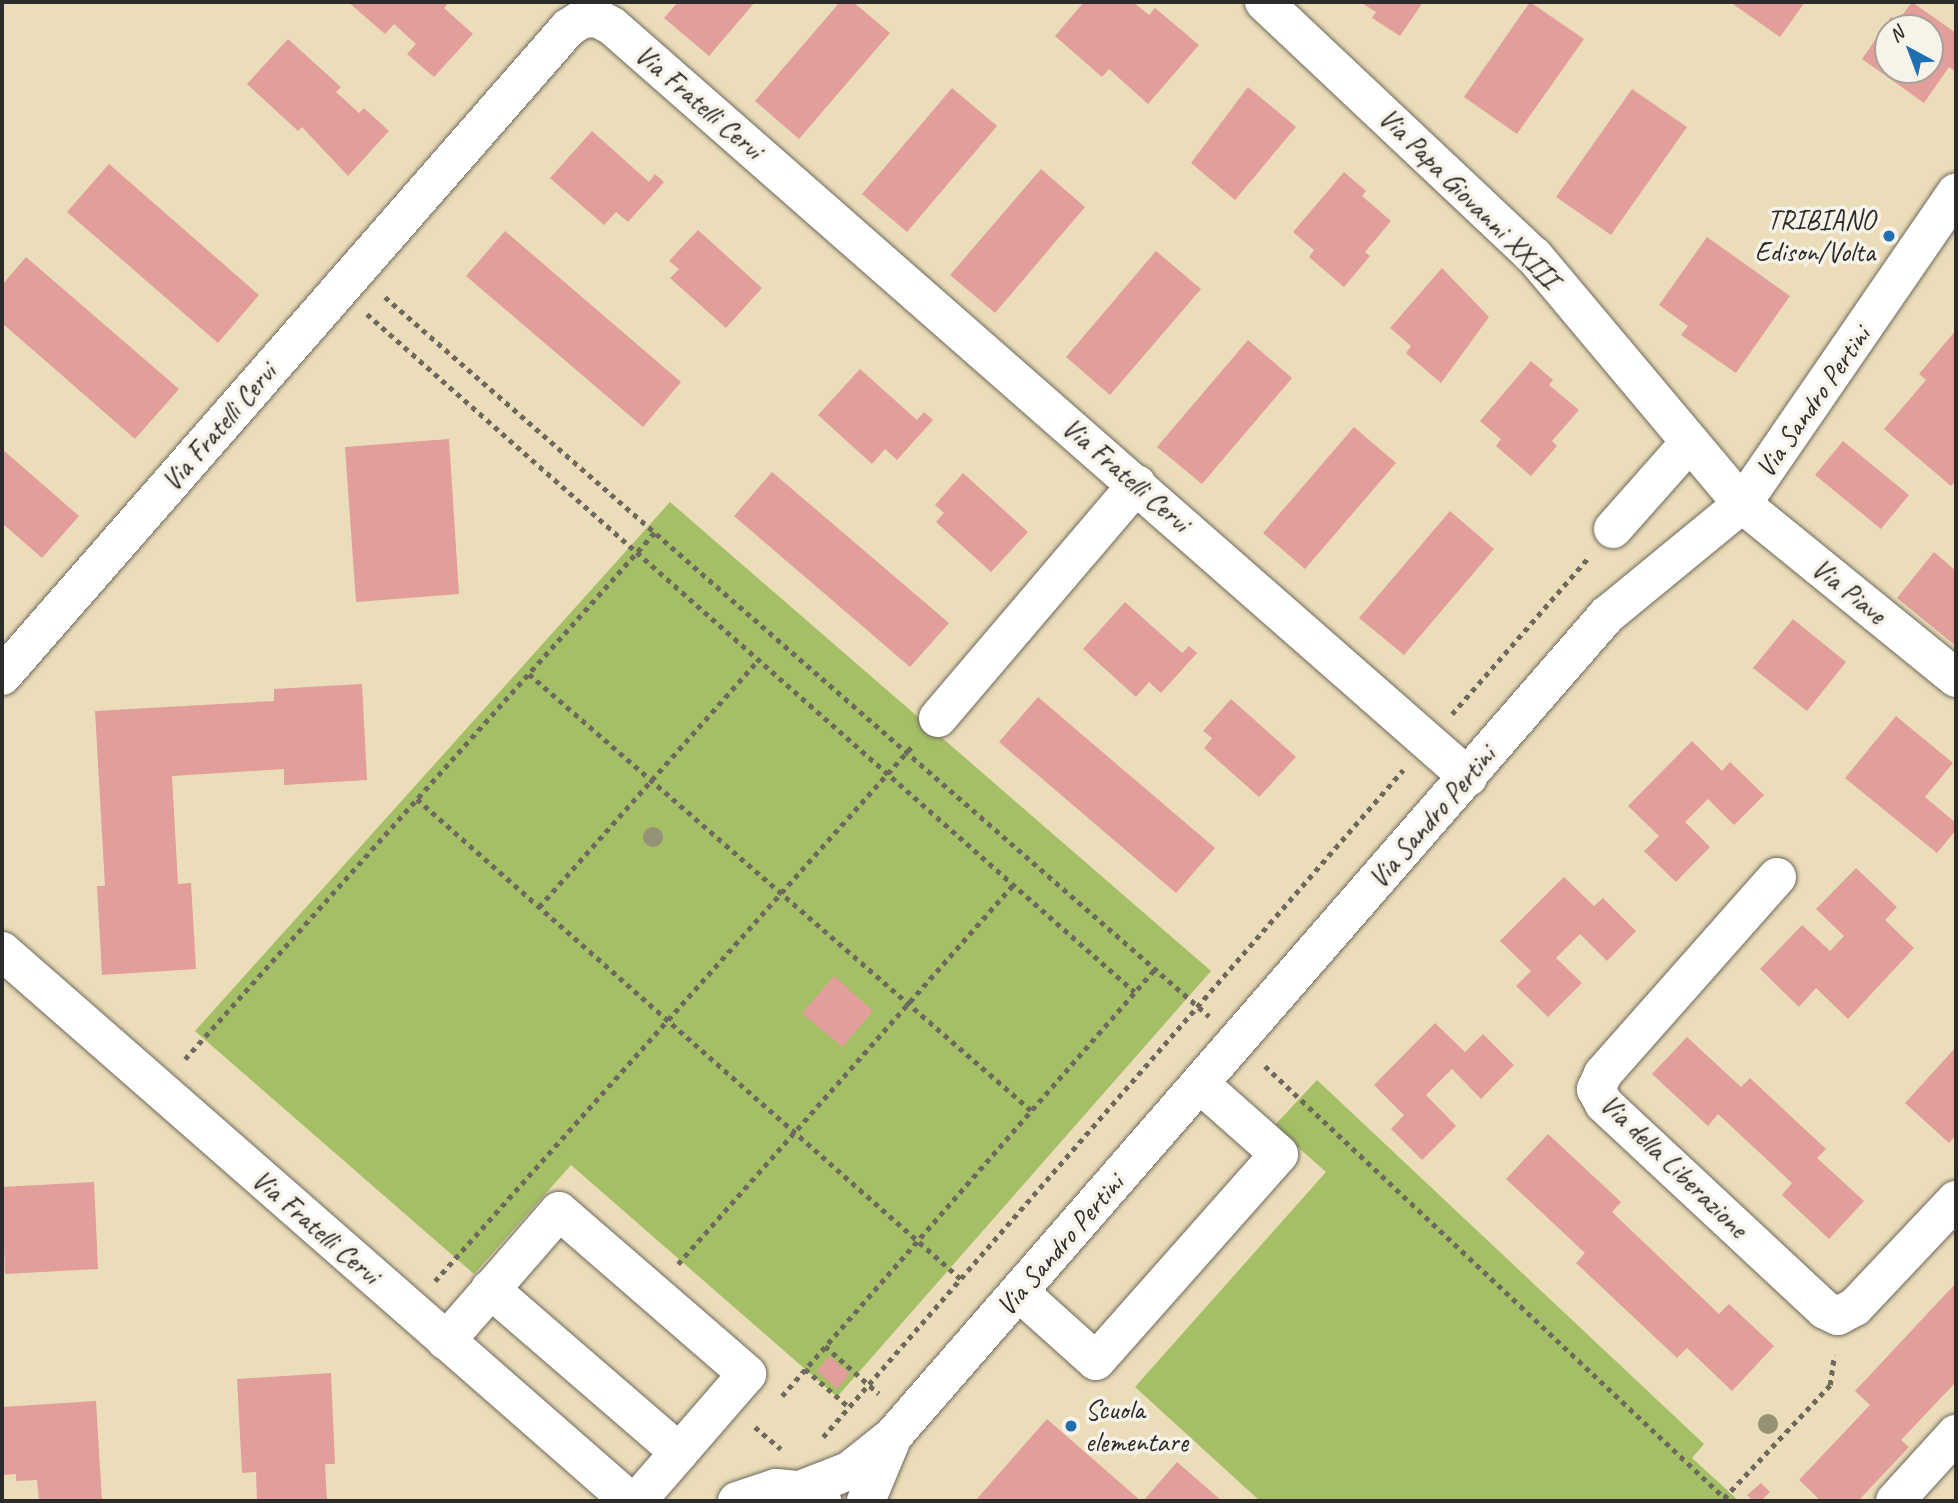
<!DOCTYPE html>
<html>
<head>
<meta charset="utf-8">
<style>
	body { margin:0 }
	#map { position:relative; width:1958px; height:1503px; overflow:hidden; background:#ebddb9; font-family:Caveat,sans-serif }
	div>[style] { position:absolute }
	.green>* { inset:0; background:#a4bf66 }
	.building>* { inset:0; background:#e29e9b }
	.path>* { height:4.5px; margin-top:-2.25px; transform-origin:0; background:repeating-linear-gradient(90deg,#6e695d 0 5px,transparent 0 10px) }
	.roads { filter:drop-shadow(0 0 2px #6e695d) drop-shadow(0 0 2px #6e695d) }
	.minor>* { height:38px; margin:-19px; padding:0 19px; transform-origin:19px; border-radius:19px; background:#fff }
	.trees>* { width:20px; height:20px; margin:-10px; border-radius:50%; background:#959375 }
	.dots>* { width:19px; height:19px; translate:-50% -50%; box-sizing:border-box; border:4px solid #f7f3e8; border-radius:50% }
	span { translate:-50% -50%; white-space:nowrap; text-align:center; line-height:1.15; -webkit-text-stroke:7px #f7f3e8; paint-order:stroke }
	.street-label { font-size:28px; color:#2b2b2b }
	.poi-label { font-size:28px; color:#2b2b2b }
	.right { translate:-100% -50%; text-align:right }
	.left { translate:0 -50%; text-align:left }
	.frame { position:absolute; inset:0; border:4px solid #2b2b2b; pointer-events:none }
	.north { position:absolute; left:1874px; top:14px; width:70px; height:70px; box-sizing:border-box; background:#f7f3e8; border:2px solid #a5a39c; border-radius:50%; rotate:319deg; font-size:19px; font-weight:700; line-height:28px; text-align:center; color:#2b2b2b }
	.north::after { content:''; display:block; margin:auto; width:24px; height:32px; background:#1f6fb2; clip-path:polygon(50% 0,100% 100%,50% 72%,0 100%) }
</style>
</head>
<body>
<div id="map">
	<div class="green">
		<i style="clip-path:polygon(670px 502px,1211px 971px,837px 1397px,571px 1165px,474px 1274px,195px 1031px)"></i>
		<i style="clip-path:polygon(1317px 1080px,1704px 1444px,1692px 1458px,1739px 1501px,1260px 1501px,1135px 1387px,1326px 1172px,1274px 1126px)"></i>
	</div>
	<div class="building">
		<i style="clip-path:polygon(348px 2px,449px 2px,444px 8px,473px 34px,434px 77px,407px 54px,416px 44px,394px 24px,385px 34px)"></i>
		<i style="clip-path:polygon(678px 2px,755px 2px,709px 56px,664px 18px)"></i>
		<i style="clip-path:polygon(840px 2px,853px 2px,890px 33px,799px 139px,755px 101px)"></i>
		<i style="clip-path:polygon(1084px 2px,1133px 2px,1149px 15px,1155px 8px,1199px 45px,1148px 104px,1109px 69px,1102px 77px,1055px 36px)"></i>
		<i style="clip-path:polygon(1360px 2px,1423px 2px,1400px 36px,1372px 18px,1376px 12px)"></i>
		<i style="clip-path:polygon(1530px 2px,1584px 39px,1517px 134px,1464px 97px)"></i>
		<i style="clip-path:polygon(1730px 2px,1805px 2px,1780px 37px)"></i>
		<i style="clip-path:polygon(evenodd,1912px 2px,1956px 33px,1956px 72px,1949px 67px,1924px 103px,1862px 59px,1891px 17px,1898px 21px,1912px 2px,1888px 28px,1930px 28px,1930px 70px,1888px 70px,1888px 28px)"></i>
		<i style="clip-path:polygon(288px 39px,341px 87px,336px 92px,359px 113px,364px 108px,389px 131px,348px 176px,302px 127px,298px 131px,247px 84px)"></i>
		<i style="clip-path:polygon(1248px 87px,1296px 127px,1235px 200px,1191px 163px)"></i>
		<i style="clip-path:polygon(952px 88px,997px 126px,907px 232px,862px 194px)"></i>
		<i style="clip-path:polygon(1632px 89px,1687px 127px,1611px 235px,1556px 197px)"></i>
		<i style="clip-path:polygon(592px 131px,649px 182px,655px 174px,664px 182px,628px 222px,616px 212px,604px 225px,550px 178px)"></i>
		<i style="clip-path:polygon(109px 164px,259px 295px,218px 343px,67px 212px)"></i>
		<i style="clip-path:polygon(1041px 169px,1085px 207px,995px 313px,950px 275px)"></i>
		<i style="clip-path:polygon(1344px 172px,1366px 191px,1362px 196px,1391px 221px,1365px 252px,1370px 256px,1344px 287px,1309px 257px,1314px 250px,1293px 232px)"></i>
		<i style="clip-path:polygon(698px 230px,762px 288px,726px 328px,670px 278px,679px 269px,669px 261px)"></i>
		<i style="clip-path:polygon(505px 231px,681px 382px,643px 427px,466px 276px)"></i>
		<i style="clip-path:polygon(1707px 237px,1790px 296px,1736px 373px,1681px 335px,1688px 326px,1659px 305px)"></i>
		<i style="clip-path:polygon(1156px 251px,1201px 289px,1110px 395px,1066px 357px)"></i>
		<i style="clip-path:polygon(26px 257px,179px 389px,135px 439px,2px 323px,2px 285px)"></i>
		<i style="clip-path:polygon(1442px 268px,1489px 317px,1441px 383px,1406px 353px,1411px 346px,1390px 328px)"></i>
		<i style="clip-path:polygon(1956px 330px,1956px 480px,1951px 486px,1884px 429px,1926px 380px,1919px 374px)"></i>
		<i style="clip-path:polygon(1248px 340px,1292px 378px,1202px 484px,1157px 447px)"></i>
		<i style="clip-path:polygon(1531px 361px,1553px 380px,1549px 385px,1579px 410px,1552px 441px,1557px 446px,1531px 476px,1496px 446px,1501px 439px,1480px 421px)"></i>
		<i style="clip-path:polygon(860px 369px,917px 420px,924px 412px,933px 420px,897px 460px,885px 449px,872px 464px,818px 415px)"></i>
		<i style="clip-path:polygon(1354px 427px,1396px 463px,1305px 569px,1263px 533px)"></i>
		<i style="clip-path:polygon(449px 439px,459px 594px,356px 602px,345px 447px)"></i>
		<i style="clip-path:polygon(1843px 441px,1909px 495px,1881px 529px,1815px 475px)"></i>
		<i style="clip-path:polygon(2px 449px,79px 516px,42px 558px,2px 523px)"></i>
		<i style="clip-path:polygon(772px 472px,949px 623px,910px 667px,734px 516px)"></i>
		<i style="clip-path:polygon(963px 473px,1028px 532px,991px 572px,936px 522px,944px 513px,935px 505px)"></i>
		<i style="clip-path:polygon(1450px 511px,1494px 549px,1404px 655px,1359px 618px)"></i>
		<i style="clip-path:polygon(1934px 552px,1956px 571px,1956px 646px,1897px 598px)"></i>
		<i style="clip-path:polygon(1125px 602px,1182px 653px,1189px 646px,1197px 653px,1161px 693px,1149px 682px,1136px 697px,1083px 649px)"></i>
		<i style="clip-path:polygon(1793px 619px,1846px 662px,1807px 711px,1753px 668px)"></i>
		<i style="clip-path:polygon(362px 684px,367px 780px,284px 785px,284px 769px,172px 776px,178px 884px,191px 883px,196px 969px,102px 975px,97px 886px,105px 886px,95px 711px,274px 701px,274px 689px)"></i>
		<i style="clip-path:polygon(1038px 697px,1215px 848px,1176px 893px,999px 742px)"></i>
		<i style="clip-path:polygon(1231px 699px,1296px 757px,1259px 797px,1204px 748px,1212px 738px,1203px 731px)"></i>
		<i style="clip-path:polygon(1896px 716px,1953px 763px,1925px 797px,1956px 823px,1956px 830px,1937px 853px,1845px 778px)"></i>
		<i style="clip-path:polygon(1692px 741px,1722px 771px,1730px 762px,1764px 795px,1734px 825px,1708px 799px,1685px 822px,1710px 847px,1676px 882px,1644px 851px,1659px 836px,1628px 806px)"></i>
		<i style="clip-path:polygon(1856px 868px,1897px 907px,1885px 920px,1914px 948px,1848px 1019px,1816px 988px,1799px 1007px,1760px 969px,1802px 925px,1830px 951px,1844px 936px,1816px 909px)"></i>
		<i style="clip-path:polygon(1564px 877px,1594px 906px,1603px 898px,1636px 931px,1607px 961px,1580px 934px,1556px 958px,1582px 983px,1548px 1017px,1516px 986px,1531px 971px,1500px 941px)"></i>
		<i style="clip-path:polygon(834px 976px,873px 1011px,842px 1047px,802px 1013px)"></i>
		<i style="clip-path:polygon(1435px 1023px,1465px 1052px,1483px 1034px,1514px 1065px,1481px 1099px,1452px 1069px,1426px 1095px,1456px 1126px,1422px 1160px,1391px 1129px,1404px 1115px,1374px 1085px)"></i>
		<i style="clip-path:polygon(1687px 1037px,1741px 1087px,1750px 1078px,1826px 1149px,1817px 1158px,1864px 1201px,1829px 1239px,1782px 1195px,1792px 1183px,1718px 1114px,1708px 1126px,1652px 1074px)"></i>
		<i style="clip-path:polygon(1956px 1047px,1956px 1135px,1949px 1143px,1905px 1103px)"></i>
		<i style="clip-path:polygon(1548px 1134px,1621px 1202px,1612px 1212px,1719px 1314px,1729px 1304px,1774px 1346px,1732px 1391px,1687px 1348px,1677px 1358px,1576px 1263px,1585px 1253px,1506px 1179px)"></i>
		<i style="clip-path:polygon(94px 1182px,98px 1269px,5px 1274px,2px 1187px)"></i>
		<i style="clip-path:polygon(1956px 1283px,1956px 1382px,1901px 1440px,1909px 1447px,1858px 1501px,1821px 1501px,1799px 1480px,1870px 1405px,1855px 1391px)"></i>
		<i style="clip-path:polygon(829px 1356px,850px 1374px,837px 1389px,817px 1371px)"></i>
		<i style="clip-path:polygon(331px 1373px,335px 1464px,325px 1464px,327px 1501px,257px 1501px,256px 1472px,242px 1473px,237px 1379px)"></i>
		<i style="clip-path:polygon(96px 1401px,102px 1501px,39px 1501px,37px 1480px,16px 1481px,16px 1474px,2px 1475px,2px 1407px)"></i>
		<i style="clip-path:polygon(1047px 1419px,1141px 1501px,975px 1501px)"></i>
		<i style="clip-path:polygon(1177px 1462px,1222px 1501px,1143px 1501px)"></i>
		<i style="clip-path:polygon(1761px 1483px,1770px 1492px,1761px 1501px,1753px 1501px,1747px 1495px)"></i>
	</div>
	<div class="path">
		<i style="left:385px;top:297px;width:1094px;rotate:41.11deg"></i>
		<i style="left:367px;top:314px;width:1024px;rotate:41.44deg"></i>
		<i style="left:529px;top:674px;width:665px;rotate:40.98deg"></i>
		<i style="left:1452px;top:714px;width:208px;rotate:-48.9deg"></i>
		<i style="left:417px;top:799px;width:725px;rotate:41.42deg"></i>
		<i style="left:539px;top:907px;width:330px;rotate:-48.4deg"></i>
		<i style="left:185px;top:1059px;width:706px;rotate:-48.27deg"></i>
		<i style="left:1265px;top:1066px;width:635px;rotate:43.21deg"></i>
		<i style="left:678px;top:1264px;width:506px;rotate:-48.53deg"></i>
		<i style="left:435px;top:1281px;width:720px;rotate:-48.27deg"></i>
		<i style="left:825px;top:1346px;width:72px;rotate:41.6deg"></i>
		<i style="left:805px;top:1369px;width:58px;rotate:40.8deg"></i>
		<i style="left:782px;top:1396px;width:567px;rotate:-48.86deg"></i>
		<i style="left:755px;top:1427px;width:34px;rotate:40deg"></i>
		<i style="left:823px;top:1437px;width:884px;rotate:-48.99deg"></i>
		<i style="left:1724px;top:1498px;width:155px;rotate:-46.8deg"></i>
		<i style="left:1830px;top:1385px;width:30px;rotate:-82deg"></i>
	</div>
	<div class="roads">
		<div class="minor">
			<i style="left:1264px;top:2px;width:371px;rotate:43.3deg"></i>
			<i style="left:1534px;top:256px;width:324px;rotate:50deg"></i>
			<i style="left:1742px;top:504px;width:276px;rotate:39.1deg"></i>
			<i style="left:1613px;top:529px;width:116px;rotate:-48.5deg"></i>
			<i style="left:2px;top:676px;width:860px;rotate:-48.86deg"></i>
			<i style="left:568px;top:28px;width:17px;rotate:-33deg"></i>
			<i style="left:582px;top:19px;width:15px;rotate:-4deg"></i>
			<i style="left:597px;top:18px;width:17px;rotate:28deg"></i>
			<i style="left:612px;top:26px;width:1139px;rotate:41.26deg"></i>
			<i style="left:938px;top:718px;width:307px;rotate:-49.6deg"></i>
			<i style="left:1777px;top:877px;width:263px;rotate:131.5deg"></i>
			<i style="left:1603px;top:1074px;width:17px;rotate:115deg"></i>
			<i style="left:1596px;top:1089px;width:17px;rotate:62deg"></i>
			<i style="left:1604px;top:1104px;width:302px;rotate:43deg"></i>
			<i style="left:1825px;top:1310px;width:14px;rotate:25deg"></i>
			<i style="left:1838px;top:1316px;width:19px;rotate:-28deg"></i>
			<i style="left:1855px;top:1307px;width:147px;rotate:-46.7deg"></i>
			<i style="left:2px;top:951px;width:835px;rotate:41.21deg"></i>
			<i style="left:490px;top:1289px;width:250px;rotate:40.8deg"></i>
			<i style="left:1019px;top:1292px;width:103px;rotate:41.9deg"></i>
			<i style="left:1096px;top:1361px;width:276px;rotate:-48.5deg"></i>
			<i style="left:1279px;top:1154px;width:106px;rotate:-138.5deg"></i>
			<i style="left:446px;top:1341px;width:172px;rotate:-49deg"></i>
			<i style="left:559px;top:1211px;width:249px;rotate:40.9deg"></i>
			<i style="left:747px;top:1374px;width:168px;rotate:130.9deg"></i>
			<i style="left:800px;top:1490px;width:53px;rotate:-21.2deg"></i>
			<i style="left:849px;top:1471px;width:56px;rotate:-38.5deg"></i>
			<i style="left:893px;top:1436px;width:1088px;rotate:-48.99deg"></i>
			<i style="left:1607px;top:615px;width:175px;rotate:-39.4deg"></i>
			<i style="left:1742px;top:504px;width:378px;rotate:-55.5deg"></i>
			<i style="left:737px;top:1501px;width:41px;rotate:-18.4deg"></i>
			<i style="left:776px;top:1488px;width:24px;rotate:5deg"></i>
			<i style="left:800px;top:1490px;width:25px;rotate:27deg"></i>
			<i style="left:866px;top:1501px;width:65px;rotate:-67.4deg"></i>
			<i style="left:1895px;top:1501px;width:91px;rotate:-47.7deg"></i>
		</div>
	</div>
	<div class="trees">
		<i style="left:653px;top:837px"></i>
		<i style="left:1768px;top:1424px"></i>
	</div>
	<div class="dots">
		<i style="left:1889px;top:236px;background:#1f6fb2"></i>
		<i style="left:1071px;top:1426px;background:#1f6fb2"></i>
	</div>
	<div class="street-label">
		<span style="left:699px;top:102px;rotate:41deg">Via Fratelli Cervi</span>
		<span style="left:1469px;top:198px;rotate:45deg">Via Papa Giovanni XXIII</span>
		<span style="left:1813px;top:402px;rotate:-55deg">Via Sandro Pertini</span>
		<span style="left:219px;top:427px;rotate:-49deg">Via Fratelli Cervi</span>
		<span style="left:1126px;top:475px;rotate:41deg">Via Fratelli Cervi</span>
		<span style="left:1849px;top:591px;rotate:39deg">Via Piave</span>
		<span style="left:1432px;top:817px;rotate:-49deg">Via Sandro Pertini</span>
		<span style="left:1674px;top:1166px;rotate:44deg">Via della Liberazione</span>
		<span style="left:316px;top:1227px;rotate:41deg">Via Fratelli Cervi</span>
		<span style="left:1060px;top:1245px;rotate:-49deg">Via Sandro Pertini</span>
	</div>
	<div class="poi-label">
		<span class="right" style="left:1875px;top:236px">TRIBIANO<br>Edison/Volta</span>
		<span class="left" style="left:1085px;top:1426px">Scuola<br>elementare</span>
	</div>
	<div class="frame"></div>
	<div class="north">N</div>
</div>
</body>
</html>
